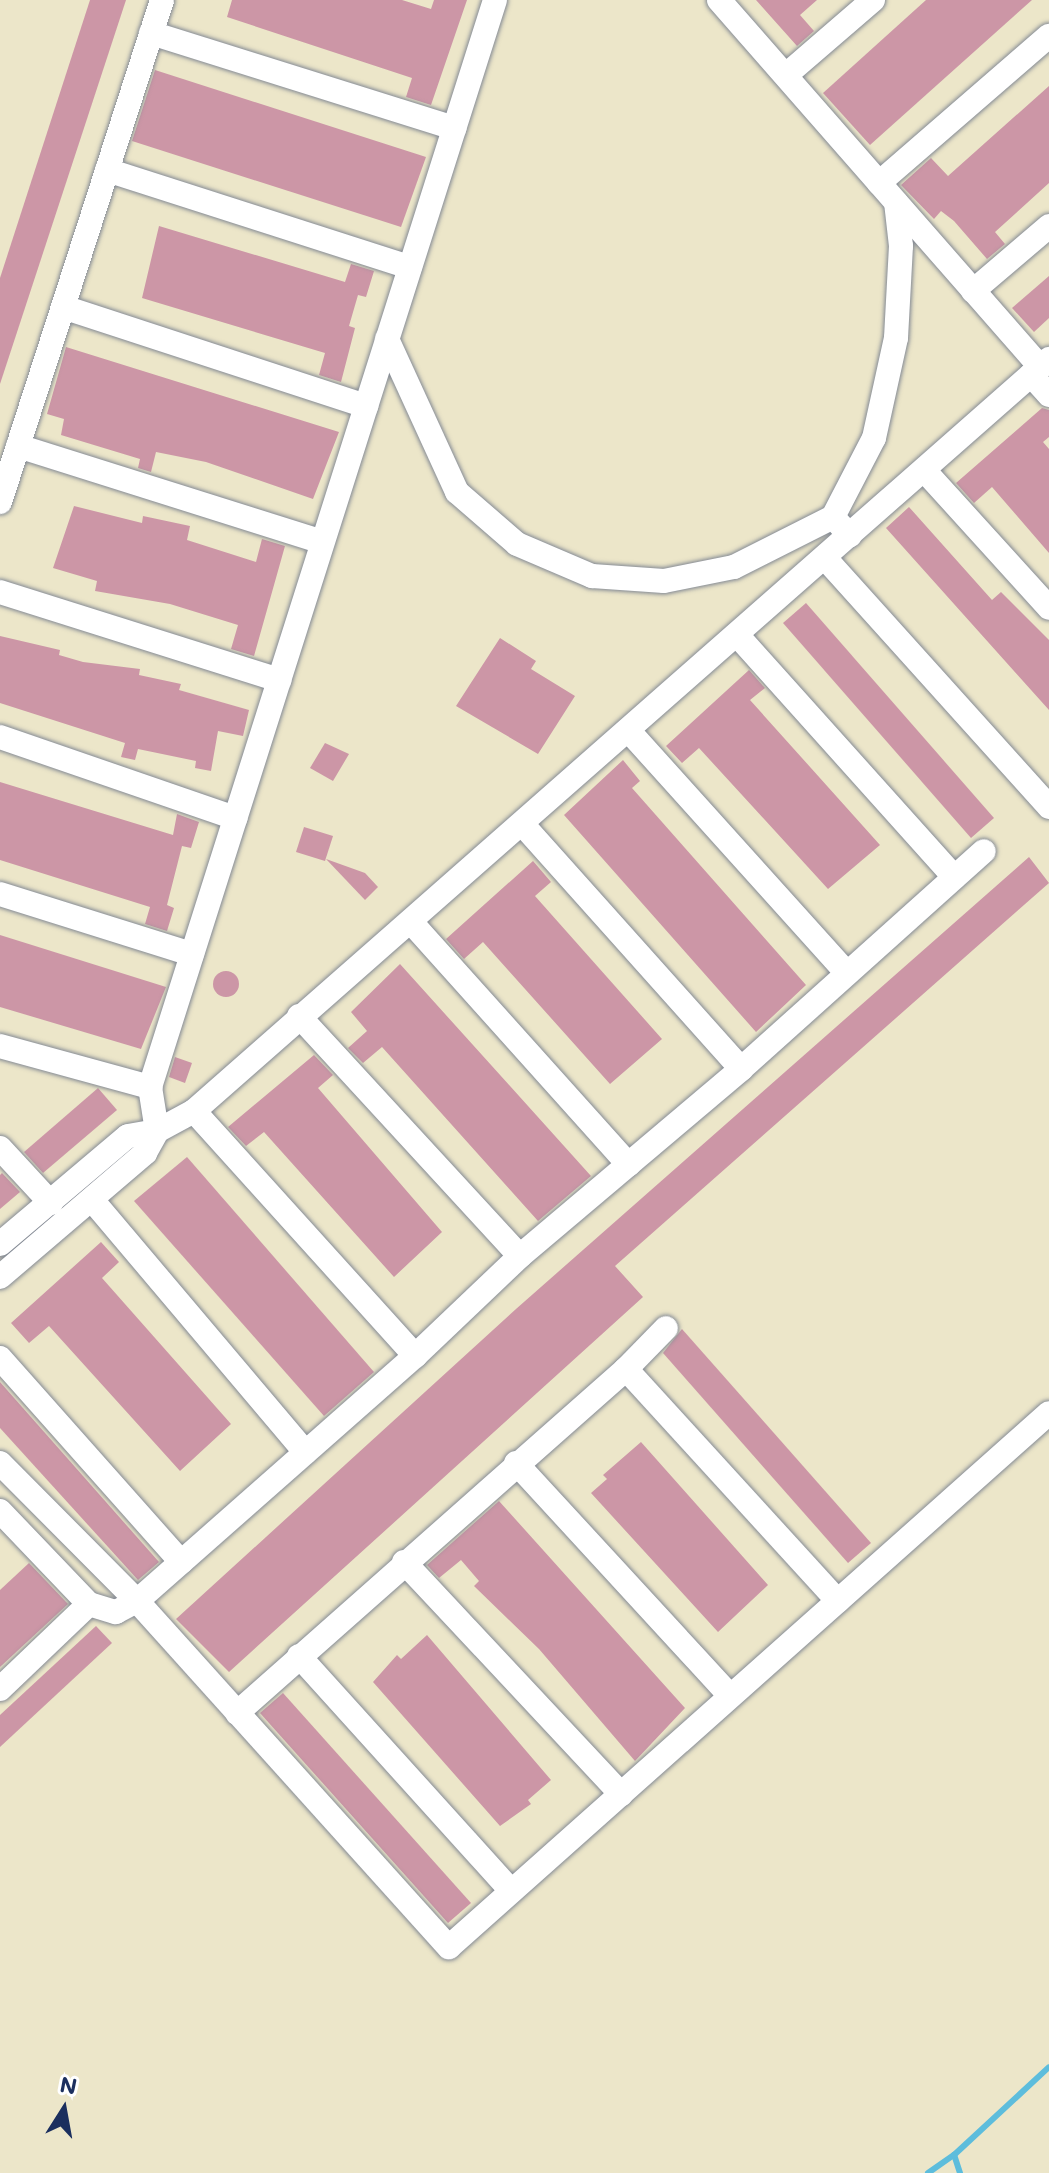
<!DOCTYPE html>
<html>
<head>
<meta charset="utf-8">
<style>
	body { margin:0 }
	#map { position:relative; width:1049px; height:2173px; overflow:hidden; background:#ece6c9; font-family:Mali,sans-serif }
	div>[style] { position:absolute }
	.stream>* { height:6px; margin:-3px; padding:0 3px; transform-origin:3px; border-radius:3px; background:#5dbddc }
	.building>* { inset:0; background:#cc96a6 }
	.round { border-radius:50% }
	.roads { filter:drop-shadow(0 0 2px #848a94) drop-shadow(0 0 2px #848a94) }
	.minor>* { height:24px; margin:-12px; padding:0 12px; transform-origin:12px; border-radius:12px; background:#fff }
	span { translate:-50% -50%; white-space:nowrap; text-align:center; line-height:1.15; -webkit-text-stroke:7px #fff; paint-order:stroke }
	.north { position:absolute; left:24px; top:2069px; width:80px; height:80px; -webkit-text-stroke:6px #fff; paint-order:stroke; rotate:11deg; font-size:22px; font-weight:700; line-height:32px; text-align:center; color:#1b2f5e }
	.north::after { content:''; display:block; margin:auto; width:28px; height:36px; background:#1b2f5e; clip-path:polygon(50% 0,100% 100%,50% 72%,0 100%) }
</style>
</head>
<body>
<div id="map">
	<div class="stream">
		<i style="left:928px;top:2173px;width:32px;rotate:-35deg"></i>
		<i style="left:960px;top:2173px;width:19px;rotate:-108deg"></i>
		<i style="left:954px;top:2155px;width:129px;rotate:-42.8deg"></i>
	</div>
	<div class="building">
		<i style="clip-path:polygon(90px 0,126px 0,0 384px,0 278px)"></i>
		<i style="clip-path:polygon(232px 0,402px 0,431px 9px,434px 0,467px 0,431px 105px,406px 97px,412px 78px,227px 17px)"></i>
		<i style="clip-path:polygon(756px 0,817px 0,800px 15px,814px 31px,797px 46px)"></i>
		<i style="clip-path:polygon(926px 0,1032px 0,870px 145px,823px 93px)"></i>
		<i style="clip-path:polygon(155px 70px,426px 157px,401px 227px,132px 141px)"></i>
		<i style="clip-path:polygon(1049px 86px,1049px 183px,995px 232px,1005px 244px,987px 259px,954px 221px,941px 211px,934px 219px,901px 185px,931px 158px,948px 176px)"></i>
		<i style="clip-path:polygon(159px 226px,345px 282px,351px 264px,374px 271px,366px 297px,358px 295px,349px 326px,355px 328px,341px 382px,319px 375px,325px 353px,142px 298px)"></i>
		<i style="clip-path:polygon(1049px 276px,1049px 318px,1034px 332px,1012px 308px)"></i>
		<i style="clip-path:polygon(66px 347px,339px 432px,313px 499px,206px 462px,156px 452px,151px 472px,138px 468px,140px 459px,61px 435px,64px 419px,47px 414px)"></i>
		<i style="clip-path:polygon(1042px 408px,1049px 410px,1049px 437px,1043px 442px,1049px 449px,1049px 553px,992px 487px,974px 503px,956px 483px)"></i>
		<i style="clip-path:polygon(74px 506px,142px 523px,143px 516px,190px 526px,187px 540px,256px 562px,262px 539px,285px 546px,254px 656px,231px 649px,238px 625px,170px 604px,95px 591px,97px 581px,53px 568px)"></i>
		<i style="clip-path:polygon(909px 507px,992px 600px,1001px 592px,1049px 640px,1049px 710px,886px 528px)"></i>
		<i style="clip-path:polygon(806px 603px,994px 818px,971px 838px,783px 623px)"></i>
		<i style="clip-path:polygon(0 636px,60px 650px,59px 655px,83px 662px,140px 669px,139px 675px,181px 684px,179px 690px,249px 710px,243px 736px,218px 731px,211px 771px,195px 768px,196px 761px,138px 749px,135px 760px,121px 757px,125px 743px,0 703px)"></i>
		<i style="clip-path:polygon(500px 638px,536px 661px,531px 669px,575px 696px,538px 754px,456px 706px)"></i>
		<i style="clip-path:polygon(749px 670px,765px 688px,750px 700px,880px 845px,828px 889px,699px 748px,682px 763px,666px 746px)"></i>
		<i style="clip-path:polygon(325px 743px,349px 754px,333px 781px,310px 768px)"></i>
		<i style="clip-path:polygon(623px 760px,640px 781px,632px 788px,806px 985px,756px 1032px,564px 815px)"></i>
		<i style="clip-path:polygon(0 782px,173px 835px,177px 814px,199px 822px,191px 848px,182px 846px,167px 905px,174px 908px,167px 931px,145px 924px,150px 907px,0 860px)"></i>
		<i style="clip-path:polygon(304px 827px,333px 836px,325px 861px,296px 852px)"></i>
		<i style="clip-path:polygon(1029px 857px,1049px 883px,615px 1266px,643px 1297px,229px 1672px,176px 1619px,516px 1309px)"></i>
		<i style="clip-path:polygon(326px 859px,365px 873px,378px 887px,365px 900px)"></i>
		<i style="clip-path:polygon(533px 861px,551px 882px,535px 896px,662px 1039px,610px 1084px,483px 942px,464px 959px,446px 939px)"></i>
		<i style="clip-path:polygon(0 935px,166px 987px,141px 1049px,0 1007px)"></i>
		<i style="clip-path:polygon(400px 964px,591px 1176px,538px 1221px,382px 1047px,363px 1063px,348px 1048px,367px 1031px,351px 1012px)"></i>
		<i class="round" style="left:213px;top:971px;width:26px;height:26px"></i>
		<i style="clip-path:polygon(314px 1055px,333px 1075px,318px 1088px,442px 1232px,394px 1277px,264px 1132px,246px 1146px,228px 1127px)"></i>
		<i style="clip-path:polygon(175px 1057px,192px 1063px,185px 1083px,169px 1077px)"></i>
		<i style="clip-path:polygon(98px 1088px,117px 1110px,43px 1173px,24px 1152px)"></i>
		<i style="clip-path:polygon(187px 1157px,374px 1372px,324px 1416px,134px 1201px)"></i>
		<i style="clip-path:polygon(2px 1173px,20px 1192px,0 1209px,0 1175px)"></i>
		<i style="clip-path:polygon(101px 1242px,119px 1262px,102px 1278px,231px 1424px,180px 1471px,49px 1326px,29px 1343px,11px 1323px)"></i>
		<i style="clip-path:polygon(682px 1329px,871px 1543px,848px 1563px,663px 1353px)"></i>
		<i style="clip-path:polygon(0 1382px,159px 1562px,138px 1580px,0 1428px)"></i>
		<i style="clip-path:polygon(641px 1442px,768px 1585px,718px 1632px,591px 1493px,607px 1479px,603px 1475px)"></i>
		<i style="clip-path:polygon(499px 1501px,685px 1708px,635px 1761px,539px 1649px,474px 1586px,479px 1581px,461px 1560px,439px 1578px,427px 1565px)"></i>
		<i style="clip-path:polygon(29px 1563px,68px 1604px,0 1667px,0 1590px)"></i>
		<i style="clip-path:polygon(96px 1626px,112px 1643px,0 1747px,0 1715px)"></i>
		<i style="clip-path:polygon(427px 1635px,551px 1780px,528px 1800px,531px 1804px,500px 1826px,373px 1682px,397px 1655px,401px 1659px)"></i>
		<i style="clip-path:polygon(283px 1693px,471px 1903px,448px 1923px,260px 1713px)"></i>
	</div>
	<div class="roads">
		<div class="minor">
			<i style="left:719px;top:0;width:488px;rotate:48.8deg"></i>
			<i style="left:151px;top:33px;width:318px;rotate:17.4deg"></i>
			<i style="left:786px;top:75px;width:115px;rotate:-40.8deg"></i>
			<i style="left:107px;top:170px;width:318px;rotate:17.8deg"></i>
			<i style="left:879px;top:183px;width:225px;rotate:-40.9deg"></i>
			<i style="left:973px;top:291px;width:100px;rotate:-40.5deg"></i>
			<i style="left:63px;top:307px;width:319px;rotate:18.1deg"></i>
			<i style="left:387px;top:339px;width:168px;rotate:65.4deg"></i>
			<i style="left:457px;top:492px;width:79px;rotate:40.9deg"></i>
			<i style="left:517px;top:544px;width:82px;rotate:23.1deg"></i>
			<i style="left:592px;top:576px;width:72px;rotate:4deg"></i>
			<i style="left:664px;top:581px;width:71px;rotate:-11.3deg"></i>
			<i style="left:734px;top:567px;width:111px;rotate:-26.8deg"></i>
			<i style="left:833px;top:517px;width:25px;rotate:48deg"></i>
			<i style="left:1031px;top:375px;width:27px;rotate:48deg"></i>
			<i style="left:18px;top:446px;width:319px;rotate:17.5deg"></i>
			<i style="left:924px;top:470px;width:186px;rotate:47.8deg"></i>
			<i style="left:0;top:502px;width:527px;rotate:-72.11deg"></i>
			<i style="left:833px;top:517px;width:89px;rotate:-62.6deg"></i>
			<i style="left:874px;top:438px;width:102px;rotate:-77.6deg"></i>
			<i style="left:896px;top:338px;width:92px;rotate:-86.9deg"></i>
			<i style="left:901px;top:246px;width:44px;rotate:-96.5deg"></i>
			<i style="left:825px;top:558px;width:335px;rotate:48deg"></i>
			<i style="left:0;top:592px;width:293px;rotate:17.5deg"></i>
			<i style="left:738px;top:636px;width:324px;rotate:48.1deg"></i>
			<i style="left:628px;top:730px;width:326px;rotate:48deg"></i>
			<i style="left:0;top:737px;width:249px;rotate:19deg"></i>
			<i style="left:524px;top:826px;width:326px;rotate:48.2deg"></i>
			<i style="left:0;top:894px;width:201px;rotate:17.4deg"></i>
			<i style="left:411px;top:922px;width:326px;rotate:48.1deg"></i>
			<i style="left:299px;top:1016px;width:326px;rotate:47.4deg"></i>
			<i style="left:0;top:1046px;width:156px;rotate:15.3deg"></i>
			<i style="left:194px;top:1111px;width:330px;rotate:47.9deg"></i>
			<i style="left:0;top:1148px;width:75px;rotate:47.2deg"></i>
			<i style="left:93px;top:1201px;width:329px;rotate:49.8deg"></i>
			<i style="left:0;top:1244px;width:167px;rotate:-40.2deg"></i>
			<i style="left:128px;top:1136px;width:29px;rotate:-10deg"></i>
			<i style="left:157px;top:1131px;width:42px;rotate:-28.4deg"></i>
			<i style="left:194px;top:1111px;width:1139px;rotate:-41.33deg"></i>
			<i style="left:0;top:1277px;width:191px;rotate:-40.5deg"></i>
			<i style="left:145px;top:1153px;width:25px;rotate:-61deg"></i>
			<i style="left:157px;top:1131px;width:45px;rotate:-99deg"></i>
			<i style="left:150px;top:1087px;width:1140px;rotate:-72.39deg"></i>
			<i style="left:0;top:1358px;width:273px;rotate:48.4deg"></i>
			<i style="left:626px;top:1369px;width:314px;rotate:47.6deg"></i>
			<i style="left:0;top:1463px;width:194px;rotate:45.2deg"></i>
			<i style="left:137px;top:1601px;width:466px;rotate:48deg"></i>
			<i style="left:449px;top:1947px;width:803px;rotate:-41.67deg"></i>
			<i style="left:516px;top:1463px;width:316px;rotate:47.4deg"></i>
			<i style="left:0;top:1511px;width:129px;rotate:46.3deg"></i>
			<i style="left:89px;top:1604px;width:28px;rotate:17deg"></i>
			<i style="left:116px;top:1612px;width:24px;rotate:-28deg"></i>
			<i style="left:137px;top:1601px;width:371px;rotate:-41.4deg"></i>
			<i style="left:415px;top:1356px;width:145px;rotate:-43.6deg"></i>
			<i style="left:520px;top:1256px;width:289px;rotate:-40.2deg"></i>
			<i style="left:741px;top:1069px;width:326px;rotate:-41.9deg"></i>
			<i style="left:404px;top:1562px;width:318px;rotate:46.9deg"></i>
			<i style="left:299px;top:1656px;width:316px;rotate:47.9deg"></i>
			<i style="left:0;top:1689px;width:123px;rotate:-43.7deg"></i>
			<i style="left:237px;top:1713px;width:519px;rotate:-41.49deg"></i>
			<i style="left:626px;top:1369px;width:57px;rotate:-45.7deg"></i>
		</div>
	</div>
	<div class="north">N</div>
</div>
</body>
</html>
